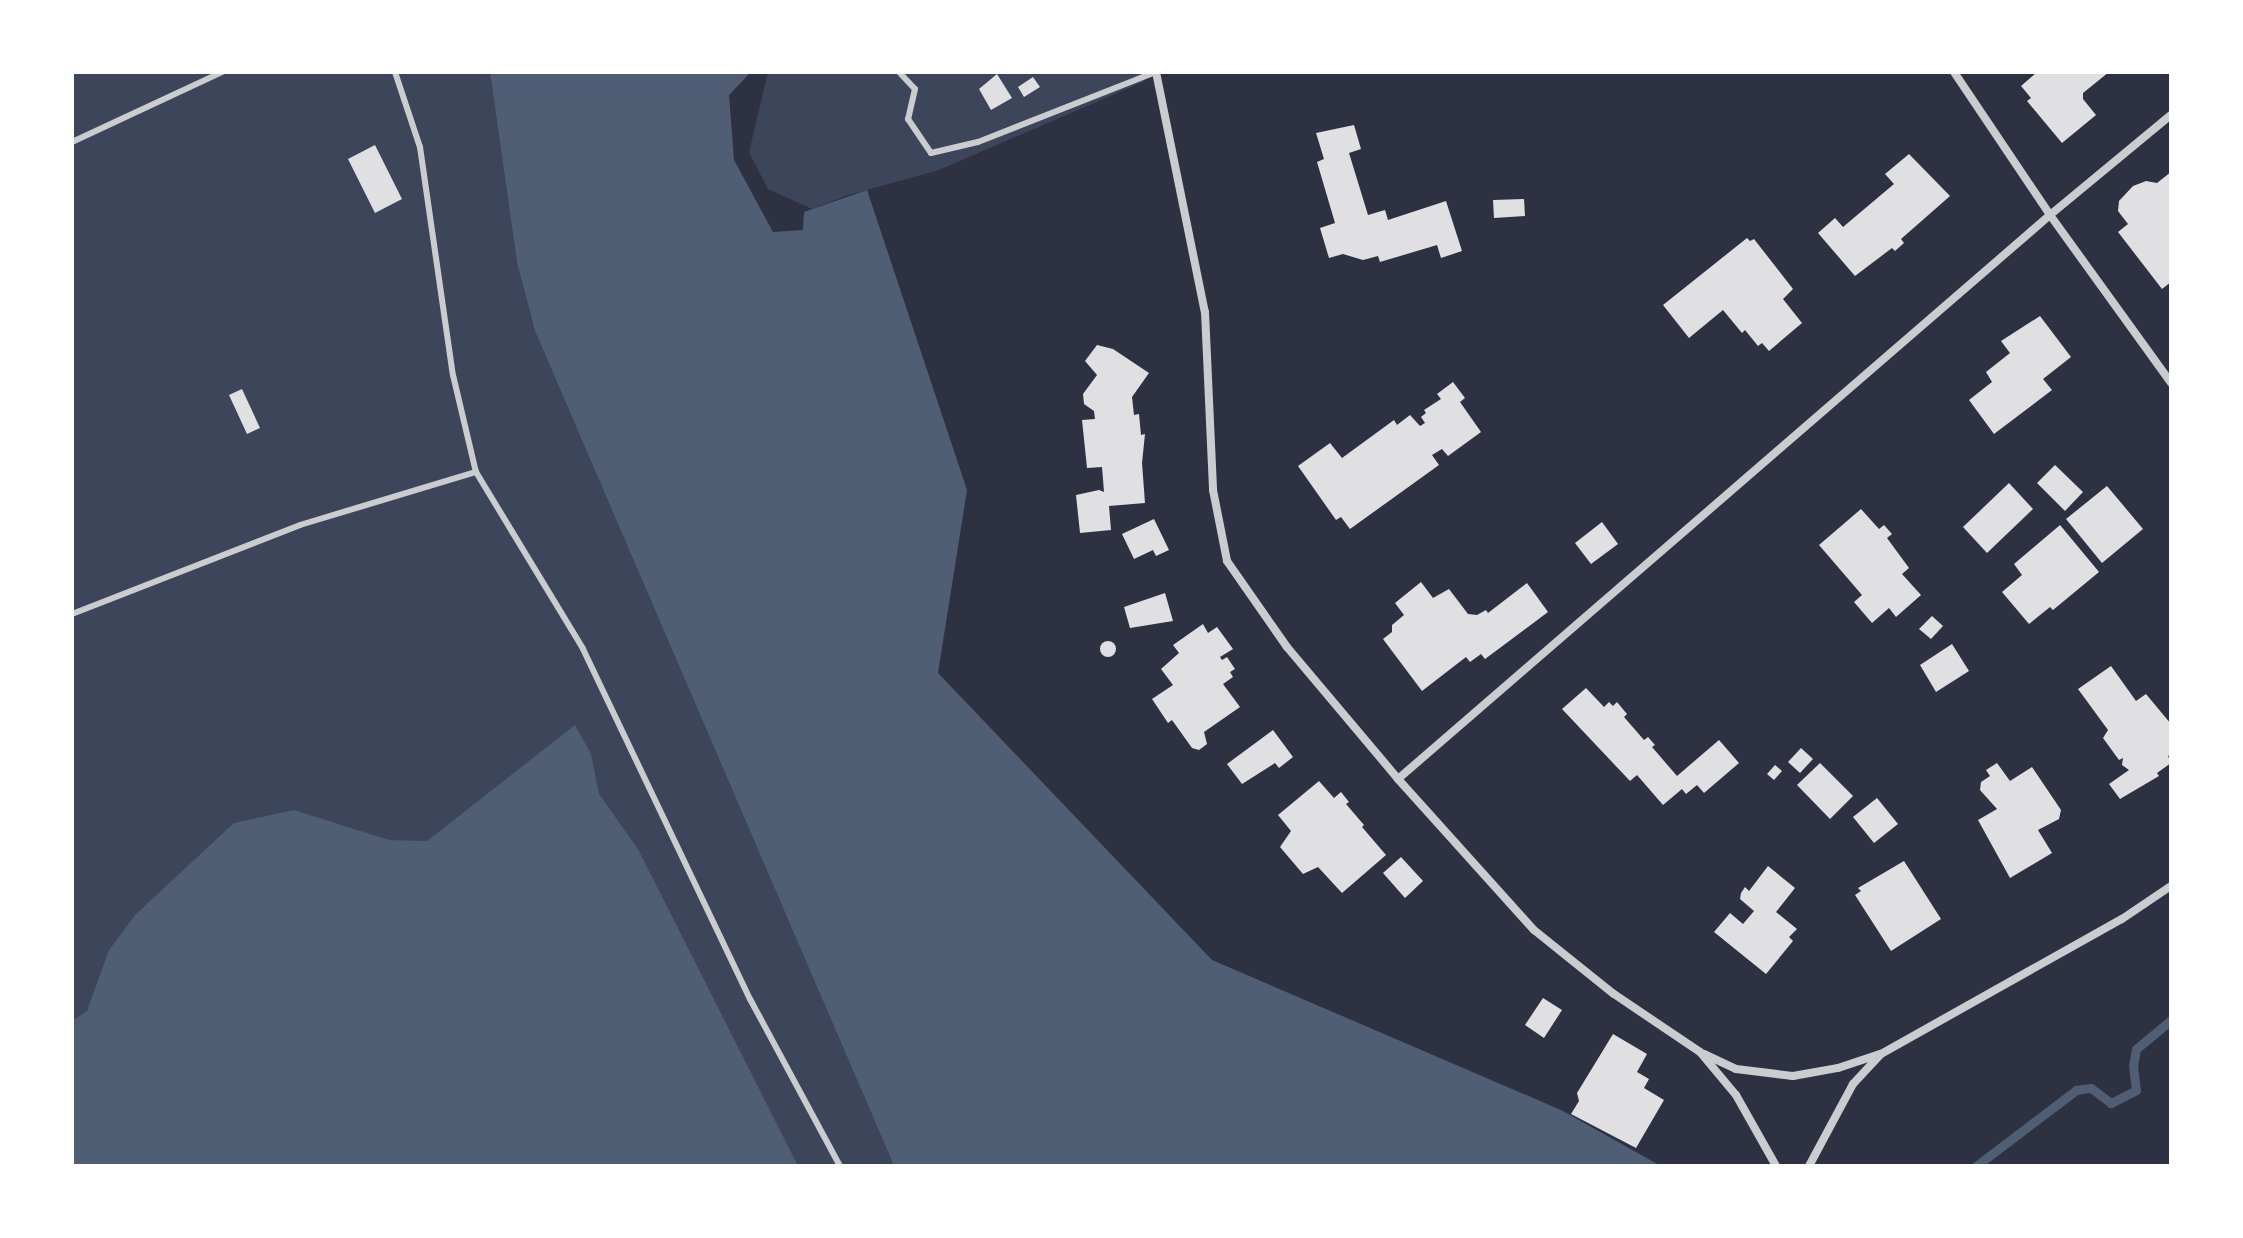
<!DOCTYPE html>
<html>
<head>
<meta charset="utf-8">
<style>
	body { margin:0 }
	#map { position:relative; width:2243px; height:1238px; overflow:hidden; background:#2d3142; font-family:Raleway,sans-serif }
	div>[style] { position:absolute }
	.green>* { inset:0; background:#3c4559 }
	.water>* { inset:0; background:#4f5d75 }
	.stream>* { height:9px; margin:-4.5px; padding:0 4.5px; transform-origin:4.5px; border-radius:4.5px; background:#4f5d75 }
	.building>* { inset:0; background:#e0e0e3 }
	.round { border-radius:50% }
	.service>* { height:6px; margin:-3px; padding:0 3px; transform-origin:3px; border-radius:3px; background:#caccd0 }
	.minor>* { height:8px; margin:-4px; padding:0 4px; transform-origin:4px; border-radius:4px; background:#caccd0 }
	span { translate:-50% -50%; white-space:nowrap; text-align:center; line-height:1.15; -webkit-text-stroke:6px #fff; paint-order:stroke }
	.frame { position:absolute; inset:0; border:74px solid #fff; pointer-events:none }
</style>
</head>
<body>
<div id="map">
	<div class="green">
		<i style="clip-path:polygon(72px 72px,490px 72px,517px 263px,535px 331px,894px 1166px,72px 1166px)"></i>
		<i style="clip-path:polygon(768px 72px,1142px 72px,1145px 81px,939px 170px,848px 195px,812px 209px,768px 189px,749px 152px)"></i>
	</div>
	<div class="water">
		<i style="clip-path:polygon(490px 72px,751px 72px,729px 95px,734px 160px,773px 232px,803px 230px,804px 212px,867px 190px,967px 490px,938px 673px,1212px 960px,1561px 1110px,1661px 1166px,894px 1166px,535px 331px,517px 263px)"></i>
		<i style="clip-path:polygon(575px 725px,591px 754px,599px 794px,638px 849px,798px 1166px,72px 1166px,72px 1021px,87px 1011px,109px 950px,136px 914px,234px 823px,294px 810px,389px 840px,427px 841px)"></i>
	</div>
	<div class="stream">
		<i style="left:1976px;top:1166px;width:126px;rotate:-37.2deg"></i>
		<i style="left:2076px;top:1090px;width:15px;rotate:-8deg"></i>
		<i style="left:2091px;top:1088px;width:25px;rotate:37deg"></i>
		<i style="left:2111px;top:1103px;width:28px;rotate:-27deg"></i>
		<i style="left:2136px;top:1090px;width:24px;rotate:-97deg"></i>
		<i style="left:2133px;top:1066px;width:17px;rotate:-80deg"></i>
		<i style="left:2136px;top:1049px;width:45px;rotate:-39.6deg"></i>
	</div>
	<div class="building">
		<i style="clip-path:polygon(2037px 72px,2109px 72px,2083px 93px,2083px 99px,2096px 115px,2062px 143px,2027px 101px,2031px 98px,2021px 86px)"></i>
		<i style="clip-path:polygon(997px 74px,1012px 98px,991px 110px,979px 89px)"></i>
		<i style="clip-path:polygon(1033px 77px,1040px 87px,1024px 97px,1018px 87px)"></i>
		<i style="clip-path:polygon(1354px 125px,1361px 149px,1349px 153px,1368px 215px,1385px 210px,1388px 220px,1446px 201px,1462px 251px,1441px 258px,1437px 245px,1380px 262px,1378px 256px,1363px 260px,1343px 254px,1329px 258px,1320px 228px,1335px 223px,1317px 162px,1324px 159px,1316px 133px)"></i>
		<i style="clip-path:polygon(375px 145px,402px 199px,375px 213px,348px 159px)"></i>
		<i style="clip-path:polygon(1909px 154px,1950px 196px,1901px 239px,1904px 243px,1895px 251px,1892px 248px,1855px 276px,1818px 233px,1835px 218px,1843px 227px,1894px 184px,1885px 174px)"></i>
		<i style="clip-path:polygon(2171px 172px,2171px 282px,2162px 289px,2118px 232px,2128px 224px,2118px 211px,2119px 201px,2133px 186px,2146px 181px,2157px 183px)"></i>
		<i style="clip-path:polygon(1524px 199px,1525px 216px,1494px 218px,1493px 200px)"></i>
		<i style="clip-path:polygon(1747px 238px,1750px 241px,1754px 239px,1793px 289px,1783px 299px,1802px 323px,1769px 351px,1762px 343px,1758px 346px,1745px 330px,1742px 333px,1723px 310px,1689px 338px,1663px 305px)"></i>
		<i style="clip-path:polygon(2040px 316px,2071px 357px,2043px 379px,2052px 390px,1994px 434px,1969px 400px,1992px 382px,1986px 372px,2010px 353px,2001px 341px)"></i>
		<i style="clip-path:polygon(1097px 345px,1113px 349px,1149px 373px,1132px 397px,1134px 415px,1139px 414px,1141px 435px,1145px 434px,1142px 463px,1145px 503px,1109px 506px,1111px 530px,1080px 533px,1076px 495px,1099px 490px,1104px 492px,1102px 467px,1087px 468px,1082px 420px,1095px 419px,1094px 411px,1084px 404px,1083px 394px,1097px 375px,1085px 361px)"></i>
		<i style="clip-path:polygon(1453px 382px,1465px 398px,1460px 402px,1481px 432px,1448px 456px,1442px 449px,1432px 455px,1439px 465px,1350px 529px,1341px 517px,1336px 520px,1298px 466px,1330px 443px,1342px 458px,1394px 420px,1397px 425px,1410px 415px,1420px 426px,1425px 423px,1421px 417px,1426px 413px,1424px 410px,1441px 399px,1437px 394px)"></i>
		<i style="clip-path:polygon(242px 389px,260px 428px,247px 434px,229px 395px)"></i>
		<i style="clip-path:polygon(2055px 465px,2083px 492px,2065px 511px,2037px 483px)"></i>
		<i style="clip-path:polygon(2009px 483px,2033px 509px,1987px 553px,1963px 527px)"></i>
		<i style="clip-path:polygon(2107px 486px,2143px 529px,2102px 563px,2066px 519px)"></i>
		<i style="clip-path:polygon(1861px 509px,1879px 529px,1884px 525px,1892px 534px,1887px 538px,1909px 568px,1902px 574px,1921px 595px,1896px 617px,1889px 608px,1872px 623px,1854px 602px,1862px 595px,1819px 545px)"></i>
		<i style="clip-path:polygon(1154px 519px,1169px 550px,1156px 556px,1153px 550px,1134px 559px,1122px 534px)"></i>
		<i style="clip-path:polygon(1602px 522px,1618px 544px,1591px 564px,1575px 543px)"></i>
		<i style="clip-path:polygon(2060px 525px,2099px 572px,2053px 610px,2050px 607px,2029px 624px,2002px 592px,2022px 575px,2014px 564px)"></i>
		<i style="clip-path:polygon(1421px 582px,1433px 598px,1449px 589px,1468px 614px,1477px 615px,1486px 610px,1488px 613px,1527px 583px,1548px 612px,1485px 659px,1481px 654px,1470px 662px,1466px 657px,1422px 691px,1383px 639px,1392px 632px,1392px 625px,1404px 615px,1395px 603px)"></i>
		<i style="clip-path:polygon(1165px 593px,1173px 621px,1130px 628px,1124px 607px)"></i>
		<i style="clip-path:polygon(1932px 616px,1943px 626px,1931px 639px,1919px 629px)"></i>
		<i style="clip-path:polygon(1203px 624px,1208px 633px,1217px 627px,1233px 649px,1220px 657px,1222px 660px,1227px 657px,1235px 669px,1230px 672px,1233px 677px,1223px 684px,1240px 707px,1204px 732px,1207px 744px,1199px 750px,1192px 748px,1172px 720px,1168px 723px,1152px 699px,1173px 685px,1161px 669px,1179px 653px,1173px 645px)"></i>
		<i class="round" style="left:1100px;top:641px;width:16px;height:16px"></i>
		<i style="clip-path:polygon(1952px 644px,1969px 671px,1936px 692px,1920px 665px)"></i>
		<i style="clip-path:polygon(2111px 666px,2136px 701px,2146px 694px,2171px 724px,2171px 755px,2168px 756px,2171px 763px,2157px 773px,2159px 776px,2120px 799px,2109px 784px,2129px 770px,2122px 765px,2123px 758px,2119px 760px,2103px 738px,2108px 730px,2078px 689px)"></i>
		<i style="clip-path:polygon(1586px 688px,1604px 707px,1609px 702px,1613px 706px,1617px 702px,1627px 714px,1624px 717px,1644px 740px,1648px 737px,1655px 745px,1652px 747px,1677px 776px,1719px 740px,1739px 763px,1704px 793px,1697px 785px,1686px 794px,1682px 789px,1663px 805px,1637px 775px,1630px 781px,1562px 709px)"></i>
		<i style="clip-path:polygon(1273px 730px,1293px 757px,1279px 768px,1275px 763px,1242px 784px,1227px 764px)"></i>
		<i style="clip-path:polygon(1801px 748px,1813px 759px,1800px 773px,1788px 762px)"></i>
		<i style="clip-path:polygon(1820px 763px,1853px 796px,1830px 819px,1797px 785px)"></i>
		<i style="clip-path:polygon(1997px 763px,2010px 781px,2032px 767px,2061px 810px,2059px 819px,2038px 830px,2052px 853px,2010px 878px,1978px 820px,1997px 809px,1980px 790px,1981px 782px,1990px 776px,1986px 770px)"></i>
		<i style="clip-path:polygon(1775px 765px,1782px 771px,1774px 780px,1767px 774px)"></i>
		<i style="clip-path:polygon(1319px 781px,1334px 798px,1341px 792px,1349px 802px,1346px 804px,1364px 825px,1362px 827px,1386px 855px,1342px 893px,1318px 867px,1303px 874px,1280px 847px,1291px 831px,1278px 815px)"></i>
		<i style="clip-path:polygon(1877px 798px,1898px 824px,1874px 843px,1853px 817px)"></i>
		<i style="clip-path:polygon(1401px 857px,1423px 881px,1405px 898px,1383px 873px)"></i>
		<i style="clip-path:polygon(1904px 861px,1941px 919px,1891px 951px,1855px 895px,1861px 891px,1858px 888px)"></i>
		<i style="clip-path:polygon(1768px 866px,1795px 888px,1776px 912px,1797px 929px,1789px 937px,1793px 941px,1766px 974px,1714px 932px,1730px 913px,1743px 924px,1754px 911px,1740px 899px,1741px 893px,1745px 887px,1749px 891px)"></i>
		<i style="clip-path:polygon(1543px 998px,1562px 1010px,1544px 1038px,1525px 1025px)"></i>
		<i style="clip-path:polygon(1613px 1034px,1647px 1054px,1637px 1072px,1649px 1079px,1644px 1088px,1664px 1100px,1636px 1148px,1571px 1114px,1579px 1101px,1577px 1093px)"></i>
	</div>
	<div class="service">
		<i style="left:395px;top:72px;width:79px;rotate:71.6deg"></i>
		<i style="left:420px;top:147px;width:230px;rotate:81.8deg"></i>
		<i style="left:453px;top:375px;width:100px;rotate:76.7deg"></i>
		<i style="left:476px;top:472px;width:207px;rotate:58.8deg"></i>
		<i style="left:583px;top:649px;width:388px;rotate:64.5deg"></i>
		<i style="left:750px;top:999px;width:190px;rotate:61.7deg"></i>
		<i style="left:899px;top:72px;width:23px;rotate:47deg"></i>
		<i style="left:915px;top:89px;width:31px;rotate:103deg"></i>
		<i style="left:908px;top:119px;width:41px;rotate:55.9deg"></i>
		<i style="left:931px;top:153px;width:48px;rotate:-13.2deg"></i>
		<i style="left:978px;top:142px;width:191px;rotate:-21.5deg"></i>
		<i style="left:72px;top:142px;width:166px;rotate:-25deg"></i>
		<i style="left:72px;top:614px;width:245px;rotate:-21.3deg"></i>
		<i style="left:300px;top:525px;width:184px;rotate:-16.8deg"></i>
	</div>
	<div class="minor">
		<i style="left:1156px;top:72px;width:245px;rotate:78.5deg"></i>
		<i style="left:1205px;top:312px;width:178px;rotate:87.4deg"></i>
		<i style="left:1213px;top:490px;width:72px;rotate:78.8deg"></i>
		<i style="left:1227px;top:561px;width:105px;rotate:55.1deg"></i>
		<i style="left:1287px;top:647px;width:172px;rotate:49.9deg"></i>
		<i style="left:1398px;top:779px;width:203px;rotate:48deg"></i>
		<i style="left:1534px;top:930px;width:102px;rotate:38.7deg"></i>
		<i style="left:1614px;top:994px;width:104px;rotate:34deg"></i>
		<i style="left:1700px;top:1052px;width:56px;rotate:50.1deg"></i>
		<i style="left:1736px;top:1095px;width:81px;rotate:60.6deg"></i>
		<i style="left:1954px;top:72px;width:172px;rotate:56.1deg"></i>
		<i style="left:2050px;top:215px;width:207px;rotate:54.2deg"></i>
		<i style="left:1398px;top:779px;width:862px;rotate:-40.86deg"></i>
		<i style="left:2050px;top:215px;width:157px;rotate:-39.6deg"></i>
		<i style="left:1704px;top:1054px;width:35px;rotate:25deg"></i>
		<i style="left:1736px;top:1069px;width:57px;rotate:7deg"></i>
		<i style="left:1793px;top:1076px;width:46px;rotate:-10.1deg"></i>
		<i style="left:1838px;top:1068px;width:44px;rotate:-18.4deg"></i>
		<i style="left:1809px;top:1166px;width:93px;rotate:-61.8deg"></i>
		<i style="left:1853px;top:1084px;width:41px;rotate:-47deg"></i>
		<i style="left:1881px;top:1054px;width:276px;rotate:-29.3deg"></i>
		<i style="left:2122px;top:919px;width:59px;rotate:-34deg"></i>
	</div>
	<div class="frame"></div>
</div>
</body>
</html>
